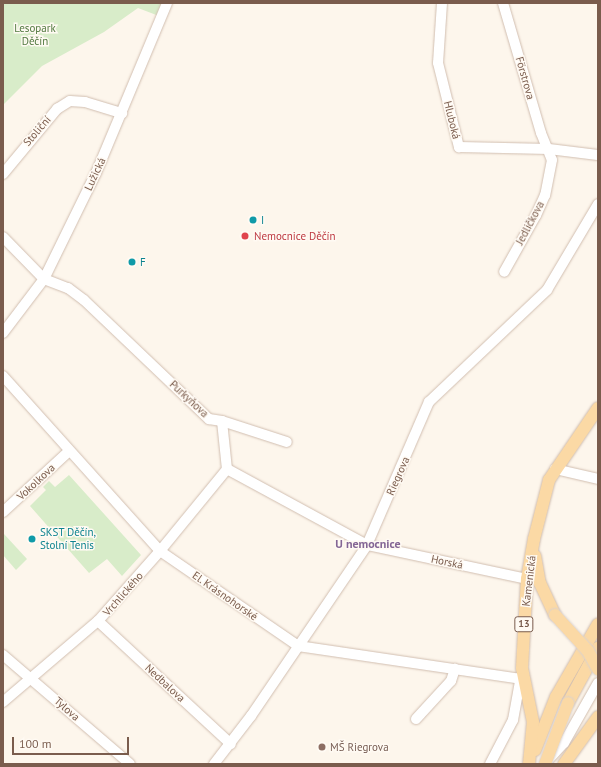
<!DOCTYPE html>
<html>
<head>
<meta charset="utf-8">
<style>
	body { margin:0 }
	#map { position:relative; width:601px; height:767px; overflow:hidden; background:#fdf6ec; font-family:"PT Sans",sans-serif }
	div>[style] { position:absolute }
	.green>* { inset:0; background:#d8ecc9 }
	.roads { filter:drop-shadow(0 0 1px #d1beb0) drop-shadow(0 0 1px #d1beb0) }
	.minor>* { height:10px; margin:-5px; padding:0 5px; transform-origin:5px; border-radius:5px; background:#fff }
	.major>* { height:12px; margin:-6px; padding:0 6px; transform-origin:6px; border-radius:6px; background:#fbd9a5 }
	.bridges { filter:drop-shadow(0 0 1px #dad1cd) drop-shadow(0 0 1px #dad1cd) }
	.major-bridge>* { height:12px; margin:-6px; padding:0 6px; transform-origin:6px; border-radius:6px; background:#fbd9a5 }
	.dots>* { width:11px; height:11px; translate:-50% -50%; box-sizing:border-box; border:2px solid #fffaf3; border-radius:50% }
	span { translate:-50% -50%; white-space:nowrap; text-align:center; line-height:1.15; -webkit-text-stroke:3px #fffaf3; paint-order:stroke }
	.shield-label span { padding:1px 3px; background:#fffaf3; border:1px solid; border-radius:3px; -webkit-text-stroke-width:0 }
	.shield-label { font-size:10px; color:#7a5c4d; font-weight:700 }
	.park-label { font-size:11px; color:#537a41 }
	.street-label { font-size:11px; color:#7a5c4d }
	.culture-label { font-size:11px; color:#0d838f }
	.left { translate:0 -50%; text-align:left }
	.health-label { font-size:11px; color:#be3a42 }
	.education-label { font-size:11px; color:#785e54 }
	.neighbourhood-label { font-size:12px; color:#846695; font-weight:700 }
	.frame { position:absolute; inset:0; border:4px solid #7a5c4d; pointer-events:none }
	.scale { position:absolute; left:12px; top:737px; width:117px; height:18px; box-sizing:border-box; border:2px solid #7a5c4d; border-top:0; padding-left:5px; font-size:12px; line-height:14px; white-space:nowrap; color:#7a5c4d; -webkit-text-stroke:3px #fffaf3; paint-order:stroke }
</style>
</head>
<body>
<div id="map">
	<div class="green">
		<i style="clip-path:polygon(3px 3px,165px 3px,159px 16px,138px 8px,104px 32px,42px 66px,3px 105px)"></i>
		<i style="clip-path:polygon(69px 475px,141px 555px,122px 576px,107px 559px,89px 573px,30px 506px,46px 490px,43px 487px,49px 481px,55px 487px)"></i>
		<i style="clip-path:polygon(4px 534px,27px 559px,16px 570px,3px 555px)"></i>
	</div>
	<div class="roads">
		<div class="minor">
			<i style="left:442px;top:3px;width:60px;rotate:93.8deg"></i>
			<i style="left:438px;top:63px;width:87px;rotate:76deg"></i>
			<i style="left:459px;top:147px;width:90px;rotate:1.3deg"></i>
			<i style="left:549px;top:149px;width:49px;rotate:7deg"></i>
			<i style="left:503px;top:3px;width:135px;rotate:73.7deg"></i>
			<i style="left:541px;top:133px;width:29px;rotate:68deg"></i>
			<i style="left:552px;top:160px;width:36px;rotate:101deg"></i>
			<i style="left:545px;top:195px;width:22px;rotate:114deg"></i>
			<i style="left:536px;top:215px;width:65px;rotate:119.3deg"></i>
			<i style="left:3px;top:174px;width:85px;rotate:-50.3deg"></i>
			<i style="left:57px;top:109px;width:15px;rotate:-32deg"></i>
			<i style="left:70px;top:101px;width:15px;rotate:4deg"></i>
			<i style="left:85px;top:102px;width:39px;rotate:17deg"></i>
			<i style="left:3px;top:237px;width:59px;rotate:45.7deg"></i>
			<i style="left:44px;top:279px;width:26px;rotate:21deg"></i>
			<i style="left:68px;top:288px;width:20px;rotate:37deg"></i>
			<i style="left:84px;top:300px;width:173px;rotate:43.6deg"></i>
			<i style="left:209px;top:419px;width:13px;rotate:9deg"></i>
			<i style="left:222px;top:421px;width:48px;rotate:84.1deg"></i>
			<i style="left:227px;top:469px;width:159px;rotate:28.5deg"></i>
			<i style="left:367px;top:545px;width:164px;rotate:12deg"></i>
			<i style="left:3px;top:333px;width:68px;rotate:-52.8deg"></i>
			<i style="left:44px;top:279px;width:118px;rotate:-63.9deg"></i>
			<i style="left:96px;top:173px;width:184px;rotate:-67.3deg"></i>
			<i style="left:3px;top:376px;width:235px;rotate:48.1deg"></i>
			<i style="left:160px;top:551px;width:168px;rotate:34.5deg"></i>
			<i style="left:298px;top:646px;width:225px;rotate:8.4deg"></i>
			<i style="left:222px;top:421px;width:68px;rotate:17.9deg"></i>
			<i style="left:555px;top:469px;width:44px;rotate:13.1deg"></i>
			<i style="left:3px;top:512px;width:90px;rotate:-42.7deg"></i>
			<i style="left:98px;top:621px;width:181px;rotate:42.8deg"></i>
			<i style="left:3px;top:655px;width:167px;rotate:40.6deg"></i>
			<i style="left:3px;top:702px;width:125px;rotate:-40.5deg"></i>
			<i style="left:98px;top:621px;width:94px;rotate:-48.5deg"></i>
			<i style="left:160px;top:551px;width:106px;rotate:-50.7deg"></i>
			<i style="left:416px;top:719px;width:52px;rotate:-47.4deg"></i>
			<i style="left:451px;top:681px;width:13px;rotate:-72deg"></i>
			<i style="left:548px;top:760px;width:23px;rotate:-47deg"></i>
			<i style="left:564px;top:743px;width:69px;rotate:-60.5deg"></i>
			<i style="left:214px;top:764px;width:61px;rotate:-52.4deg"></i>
			<i style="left:251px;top:716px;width:207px;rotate:-55.8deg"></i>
			<i style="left:367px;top:545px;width:156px;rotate:-66.6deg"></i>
			<i style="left:429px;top:402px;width:163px;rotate:-43.5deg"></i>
			<i style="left:547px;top:290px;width:100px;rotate:-59.3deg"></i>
			<i style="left:490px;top:764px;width:50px;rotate:-62.4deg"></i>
			<i style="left:513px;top:720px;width:45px;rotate:-79.7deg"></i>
		</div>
		<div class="major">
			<i style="left:535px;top:556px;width:27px;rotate:80deg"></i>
			<i style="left:540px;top:583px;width:35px;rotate:65deg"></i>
			<i style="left:568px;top:703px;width:63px;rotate:-61.4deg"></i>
			<i style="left:535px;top:750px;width:57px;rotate:-68.4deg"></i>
			<i style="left:556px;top:697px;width:84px;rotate:-60.1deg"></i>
			<i style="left:529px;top:764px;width:42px;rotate:-84.6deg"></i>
			<i style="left:533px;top:722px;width:55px;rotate:-101.5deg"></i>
			<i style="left:522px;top:668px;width:89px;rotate:-86.8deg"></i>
			<i style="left:527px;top:579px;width:41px;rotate:-80.1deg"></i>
			<i style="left:534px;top:539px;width:61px;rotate:-75.7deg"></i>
			<i style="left:549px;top:480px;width:87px;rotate:-55.8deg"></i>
			<i style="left:564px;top:764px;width:58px;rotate:-54.1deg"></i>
		</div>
	</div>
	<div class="bridges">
		<div class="major-bridge">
			<i style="left:555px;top:615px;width:49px;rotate:47.5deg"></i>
			<i style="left:588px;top:651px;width:21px;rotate:61deg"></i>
			<i style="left:545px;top:764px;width:65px;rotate:-69.3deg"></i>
		</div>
	</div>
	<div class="dots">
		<i style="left:253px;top:220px;background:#0f9aa8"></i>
		<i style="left:245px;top:236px;background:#e0444e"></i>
		<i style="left:132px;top:262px;background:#0f9aa8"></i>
		<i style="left:32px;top:539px;background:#0f9aa8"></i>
		<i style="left:322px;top:747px;background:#8d6e63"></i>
	</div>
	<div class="shield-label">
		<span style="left:524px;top:624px">13</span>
	</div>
	<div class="park-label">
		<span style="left:35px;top:35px">Lesopark<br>Děčín</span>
	</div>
	<div class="street-label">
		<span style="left:525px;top:78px;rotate:74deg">Förstrova</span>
		<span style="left:452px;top:120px;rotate:76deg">Hluboká</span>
		<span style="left:37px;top:131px;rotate:-49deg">Stoliční</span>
		<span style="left:95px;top:174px;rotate:-65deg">Lužická</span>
		<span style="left:530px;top:223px;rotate:-62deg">Jedličkova</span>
		<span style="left:189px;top:399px;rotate:43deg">Purkyňova</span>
		<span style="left:398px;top:476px;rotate:-66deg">Riegrova</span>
		<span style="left:36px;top:482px;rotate:-43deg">Vokolkova</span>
		<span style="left:447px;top:562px;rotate:12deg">Horská</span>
		<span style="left:529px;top:581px;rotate:-83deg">Kamenická</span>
		<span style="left:123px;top:594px;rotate:-49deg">Vrchlického</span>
		<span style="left:225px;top:596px;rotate:35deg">El. Krásnohorské</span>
		<span style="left:165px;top:683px;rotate:43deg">Nedbalova</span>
		<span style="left:67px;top:709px;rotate:41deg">Tylova</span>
	</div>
	<div class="culture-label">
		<span class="left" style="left:261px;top:220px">I</span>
		<span class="left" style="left:140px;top:262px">F</span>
		<span class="left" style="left:40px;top:539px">SKST Děčín,<br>Stolní Tenis</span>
	</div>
	<div class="health-label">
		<span class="left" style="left:254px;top:236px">Nemocnice Děčín</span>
	</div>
	<div class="education-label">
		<span class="left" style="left:330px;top:747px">MŠ Riegrova</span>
	</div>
	<div class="neighbourhood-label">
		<span style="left:368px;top:544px">U nemocnice</span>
	</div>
	<div class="frame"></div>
	<div class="scale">100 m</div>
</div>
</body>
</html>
